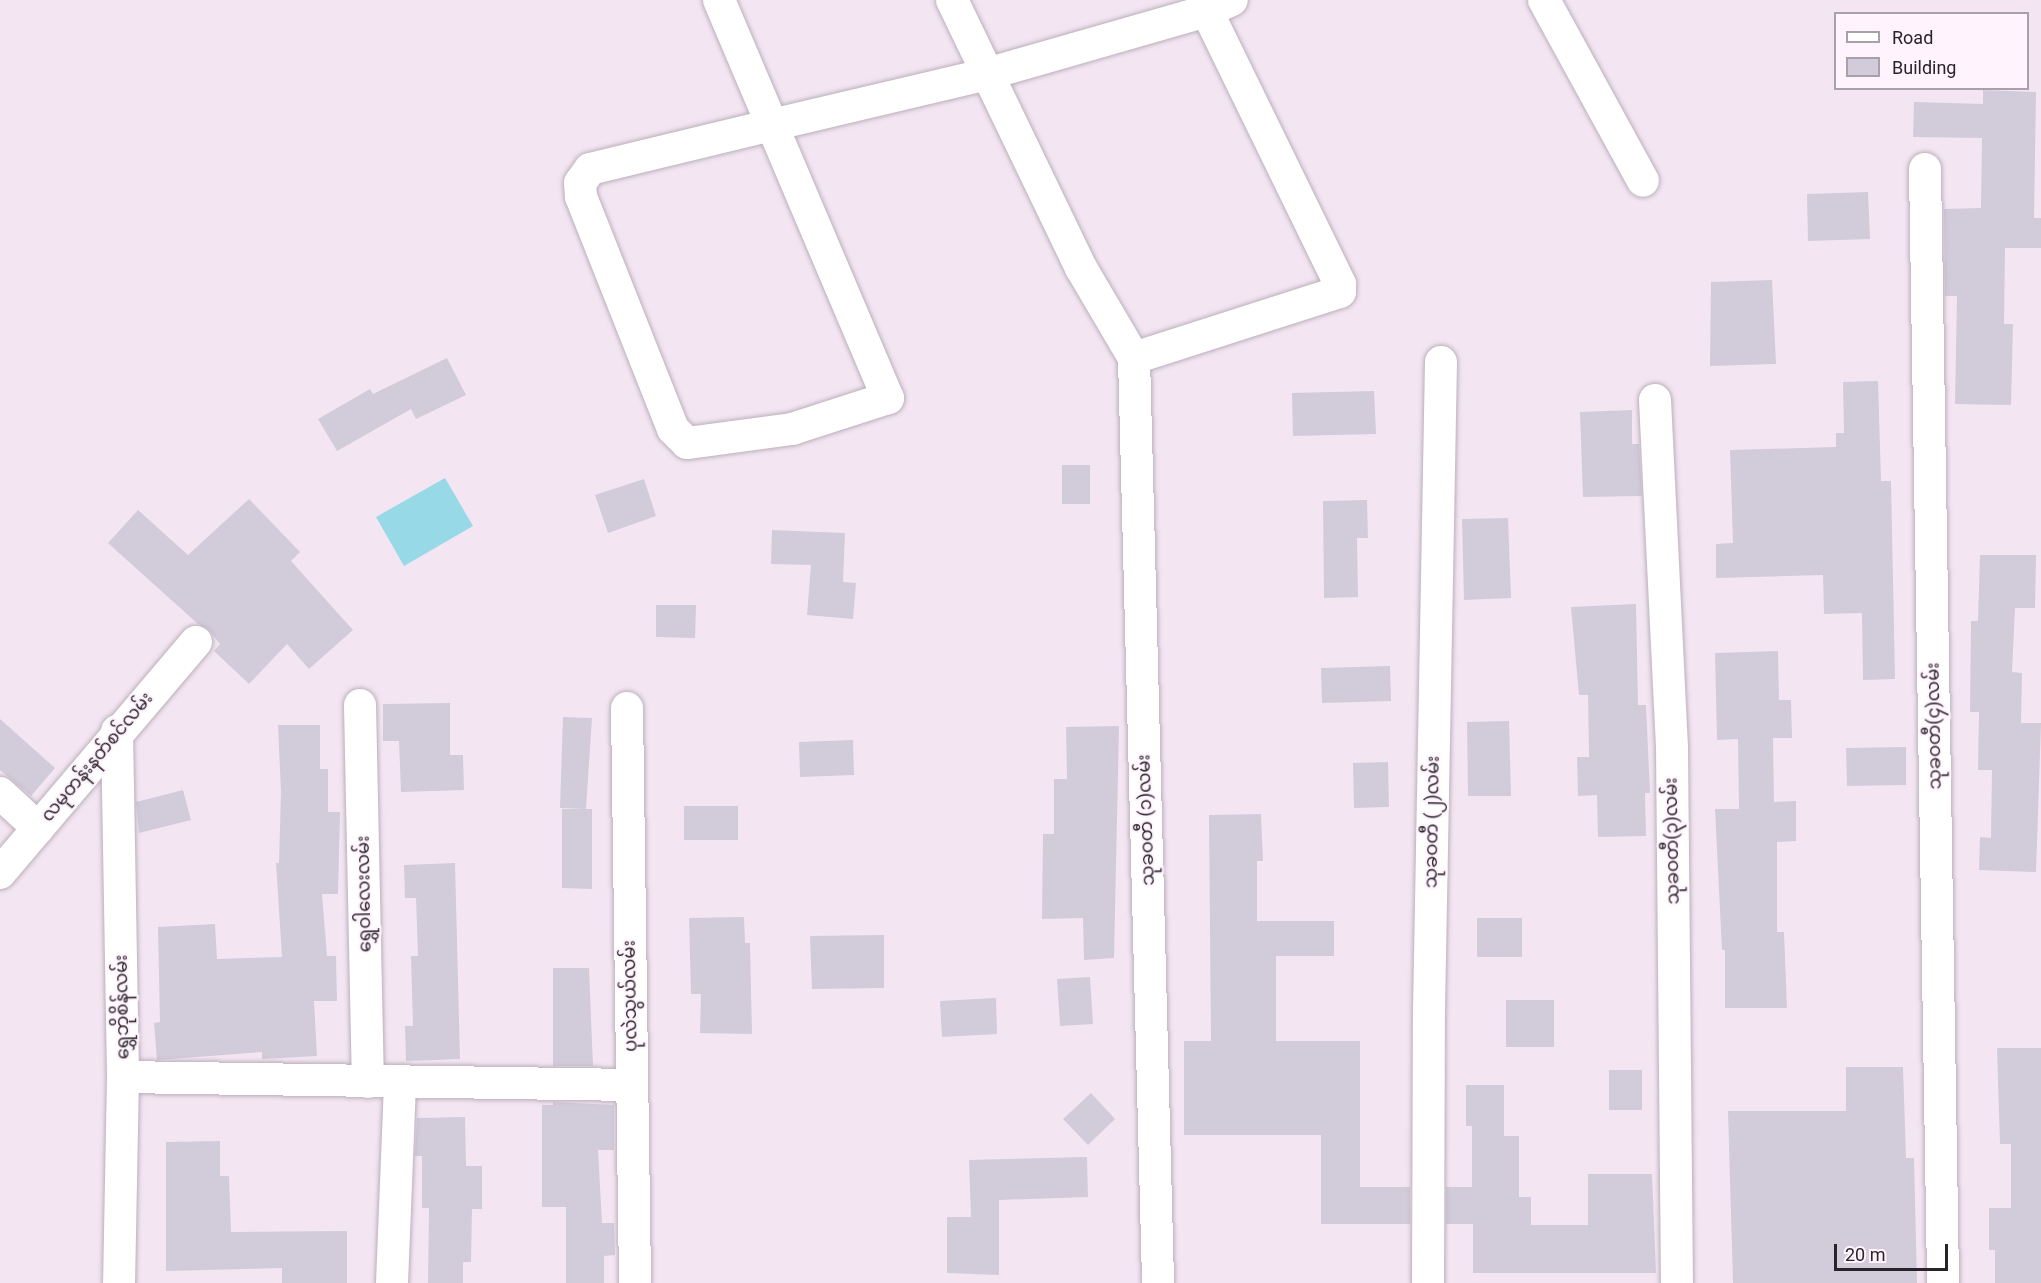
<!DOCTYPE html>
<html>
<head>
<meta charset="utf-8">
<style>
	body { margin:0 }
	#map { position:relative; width:2041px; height:1283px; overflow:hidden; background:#f3e6f2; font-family:Roboto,"Noto Sans Myanmar",sans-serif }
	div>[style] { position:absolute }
	.water>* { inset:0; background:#97d9e7 }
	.building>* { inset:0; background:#d2cbda }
	.roads { filter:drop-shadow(0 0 2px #bbafbb) drop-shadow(0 0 2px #bbafbb) }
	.minor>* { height:32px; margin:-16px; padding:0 16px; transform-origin:16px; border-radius:16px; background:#fff }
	span { translate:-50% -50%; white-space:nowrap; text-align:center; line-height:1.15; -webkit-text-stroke:4.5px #fff4fe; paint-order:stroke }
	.street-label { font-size:18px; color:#292429 }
	.legend { position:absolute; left:1834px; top:12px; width:195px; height:78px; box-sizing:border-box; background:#fff4fe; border:2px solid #a9a1a9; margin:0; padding:8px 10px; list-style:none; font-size:18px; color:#292429 }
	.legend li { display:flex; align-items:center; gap:12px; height:30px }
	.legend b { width:30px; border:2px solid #a9a1a9 }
	.scale { position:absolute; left:1834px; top:1244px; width:114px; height:27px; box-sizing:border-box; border:3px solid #292429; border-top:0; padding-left:8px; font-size:18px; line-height:21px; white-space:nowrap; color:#292429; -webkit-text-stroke:4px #fff4fe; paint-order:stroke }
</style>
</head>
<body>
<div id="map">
	<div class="water">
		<i style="clip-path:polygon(445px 478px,473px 526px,404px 566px,376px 517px)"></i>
	</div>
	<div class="building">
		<i style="clip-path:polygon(1983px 90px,2036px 92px,2034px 218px,2041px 218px,2041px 248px,2005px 248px,2004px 324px,2013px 324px,2011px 405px,1955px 404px,1957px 296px,1945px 296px,1944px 209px,1981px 208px,1982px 138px,1913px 137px,1914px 102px,1983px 104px)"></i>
		<i style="clip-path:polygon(1868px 192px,1870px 239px,1808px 241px,1807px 194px)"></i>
		<i style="clip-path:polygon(1772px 280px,1776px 364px,1710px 366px,1711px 282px)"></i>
		<i style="clip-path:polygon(447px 358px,466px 395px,416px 419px,411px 409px,337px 451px,318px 419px,370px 389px,373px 394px)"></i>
		<i style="clip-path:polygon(1878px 381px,1881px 481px,1891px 481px,1895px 679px,1863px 680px,1862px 613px,1824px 614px,1823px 575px,1716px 578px,1716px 544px,1733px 543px,1730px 450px,1836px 447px,1836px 433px,1844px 433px,1843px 382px)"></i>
		<i style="clip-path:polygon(1374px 391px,1376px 434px,1293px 436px,1292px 393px)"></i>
		<i style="clip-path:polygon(1632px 410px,1632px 444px,1639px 444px,1642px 496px,1583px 497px,1580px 412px)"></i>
		<i style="clip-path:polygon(1062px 465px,1090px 465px,1090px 504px,1062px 504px)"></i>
		<i style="clip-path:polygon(644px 479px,656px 516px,608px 533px,595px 495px)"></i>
		<i style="clip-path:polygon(249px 499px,300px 552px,291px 561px,353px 630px,309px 669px,287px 644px,249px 684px,214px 651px,220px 644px,208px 629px,198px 624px,108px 543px,138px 510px,188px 555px)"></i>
		<i style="clip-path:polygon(1367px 500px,1368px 538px,1357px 538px,1358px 597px,1324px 598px,1323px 501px)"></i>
		<i style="clip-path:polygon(1508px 518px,1511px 598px,1464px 600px,1462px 519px)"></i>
		<i style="clip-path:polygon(772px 530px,845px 533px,843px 582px,856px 583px,853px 619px,807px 615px,811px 565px,771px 564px)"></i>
		<i style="clip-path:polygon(1980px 555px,2036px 555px,2035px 608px,2015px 608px,2012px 672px,2022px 673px,2021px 723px,2041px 723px,2036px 872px,1979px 870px,1980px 837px,1991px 838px,1992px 770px,1978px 770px,1979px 712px,1970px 712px,1971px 621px,1978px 621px)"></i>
		<i style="clip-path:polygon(1636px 604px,1638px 705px,1646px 705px,1650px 793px,1645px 793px,1646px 836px,1598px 837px,1597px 795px,1578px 796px,1577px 757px,1589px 757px,1588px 695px,1579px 695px,1571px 607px)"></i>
		<i style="clip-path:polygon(656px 605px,696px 605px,695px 638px,656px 637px)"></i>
		<i style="clip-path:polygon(1778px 651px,1779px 700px,1791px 700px,1792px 738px,1773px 738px,1774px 802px,1796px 801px,1796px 841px,1777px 842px,1777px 932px,1784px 932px,1787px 1008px,1725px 1008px,1725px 950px,1722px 950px,1715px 809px,1739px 809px,1738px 739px,1717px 740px,1715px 653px)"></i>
		<i style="clip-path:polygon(1390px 666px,1391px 701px,1322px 703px,1321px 668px)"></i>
		<i style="clip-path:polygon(450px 703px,450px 755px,463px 755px,464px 790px,401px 792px,399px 741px,383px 741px,383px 704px)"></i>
		<i style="clip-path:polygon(563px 717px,592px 718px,586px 809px,560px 808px)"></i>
		<i style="clip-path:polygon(0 719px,55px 768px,31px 796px,0 770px)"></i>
		<i style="clip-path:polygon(1509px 721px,1511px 796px,1468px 796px,1467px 722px)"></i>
		<i style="clip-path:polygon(278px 725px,320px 725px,320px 769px,328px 769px,328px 812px,340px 812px,338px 894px,322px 894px,327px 956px,336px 956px,337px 1001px,314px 1001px,317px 1056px,262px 1059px,262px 1052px,157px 1060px,154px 1023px,160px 1022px,158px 927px,215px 924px,217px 959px,282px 957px,276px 863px,279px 863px,281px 792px)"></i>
		<i style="clip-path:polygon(1119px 726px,1114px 958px,1084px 960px,1083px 918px,1042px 919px,1043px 834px,1054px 834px,1054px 779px,1067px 779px,1066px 727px)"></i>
		<i style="clip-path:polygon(853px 740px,854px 775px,800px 777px,799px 742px)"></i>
		<i style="clip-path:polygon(1906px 747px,1906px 785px,1847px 786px,1846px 748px)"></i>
		<i style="clip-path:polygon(1388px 762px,1389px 807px,1354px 808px,1353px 763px)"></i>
		<i style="clip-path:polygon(183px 790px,191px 820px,139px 833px,136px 802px)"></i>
		<i style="clip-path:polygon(684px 806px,738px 806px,738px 840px,684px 840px)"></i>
		<i style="clip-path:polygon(562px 809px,592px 809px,592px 889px,562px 888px)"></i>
		<i style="clip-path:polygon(1261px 814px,1263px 861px,1257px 861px,1257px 921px,1334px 921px,1334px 956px,1276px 956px,1276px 1041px,1360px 1041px,1360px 1187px,1410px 1187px,1410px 1224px,1321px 1224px,1321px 1135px,1184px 1135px,1184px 1041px,1211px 1041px,1209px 815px)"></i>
		<i style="clip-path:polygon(455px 863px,460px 1059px,406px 1061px,405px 1026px,413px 1026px,411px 956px,418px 956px,416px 898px,405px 898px,404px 865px)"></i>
		<i style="clip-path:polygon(744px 917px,745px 943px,750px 943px,752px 1034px,700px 1033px,701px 994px,691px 994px,689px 918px)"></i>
		<i style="clip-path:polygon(1477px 918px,1522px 918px,1522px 957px,1477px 957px)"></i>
		<i style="clip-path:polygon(884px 935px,884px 988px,812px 989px,810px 936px)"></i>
		<i style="clip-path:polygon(553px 968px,589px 968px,593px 1066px,553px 1066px)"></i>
		<i style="clip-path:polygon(1090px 977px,1093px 1024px,1060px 1026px,1057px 979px)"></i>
		<i style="clip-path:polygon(996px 998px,997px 1034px,942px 1037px,940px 1001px)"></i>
		<i style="clip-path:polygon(1506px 1000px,1554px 1000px,1554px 1047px,1506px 1047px)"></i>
		<i style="clip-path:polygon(1997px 1048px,2041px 1048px,2041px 1283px,1995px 1283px,1995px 1250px,1989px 1250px,1989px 1208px,2011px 1208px,2011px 1144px,2000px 1144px)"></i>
		<i style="clip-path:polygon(1846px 1067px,1903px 1067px,1906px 1158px,1914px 1158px,1917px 1283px,1733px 1283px,1728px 1111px,1846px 1111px)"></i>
		<i style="clip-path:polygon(1609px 1070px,1642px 1070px,1642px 1110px,1609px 1110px)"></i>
		<i style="clip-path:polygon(1466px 1085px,1504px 1085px,1504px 1136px,1519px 1136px,1519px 1197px,1531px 1197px,1531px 1225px,1588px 1225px,1588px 1174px,1652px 1174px,1656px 1273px,1473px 1273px,1473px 1224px,1446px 1224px,1446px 1187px,1472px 1187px,1472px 1126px,1466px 1126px)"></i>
		<i style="clip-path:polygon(1091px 1093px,1115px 1119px,1088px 1145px,1063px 1119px)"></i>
		<i style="clip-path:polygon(553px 1102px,614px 1105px,614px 1150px,598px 1150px,602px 1223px,614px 1223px,615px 1255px,604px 1256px,604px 1283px,566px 1283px,566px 1207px,542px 1207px,542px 1105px,553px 1105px)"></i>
		<i style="clip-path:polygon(465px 1117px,466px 1166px,482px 1166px,482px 1209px,472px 1209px,471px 1262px,463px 1262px,463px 1283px,428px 1283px,429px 1208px,422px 1208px,422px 1156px,415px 1156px,417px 1118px)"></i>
		<i style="clip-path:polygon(220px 1141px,220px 1176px,229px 1176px,231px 1232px,347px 1231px,347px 1283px,282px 1283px,282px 1268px,166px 1271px,166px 1142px)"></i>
		<i style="clip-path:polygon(1087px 1157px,1088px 1197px,999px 1200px,999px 1275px,947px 1273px,947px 1217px,971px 1217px,969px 1160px)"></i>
	</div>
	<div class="roads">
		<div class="minor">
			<i style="left:719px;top:0;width:136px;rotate:67deg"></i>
			<i style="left:772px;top:125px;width:297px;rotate:67deg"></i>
			<i style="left:888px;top:398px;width:101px;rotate:162.1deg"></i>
			<i style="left:792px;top:429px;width:106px;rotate:172.4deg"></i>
			<i style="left:687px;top:443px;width:20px;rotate:-135deg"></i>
			<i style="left:673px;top:429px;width:250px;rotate:-111.6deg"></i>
			<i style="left:581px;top:197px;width:14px;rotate:-94deg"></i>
			<i style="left:580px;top:183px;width:17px;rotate:-54deg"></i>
			<i style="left:590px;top:169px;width:187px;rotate:-13.6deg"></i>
			<i style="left:772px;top:125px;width:221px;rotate:-13.3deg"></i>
			<i style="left:987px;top:74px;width:229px;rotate:-16deg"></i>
			<i style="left:1207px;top:11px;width:27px;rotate:-24deg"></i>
			<i style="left:952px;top:0;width:297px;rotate:64.3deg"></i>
			<i style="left:1081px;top:268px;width:104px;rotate:59.5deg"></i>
			<i style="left:1134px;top:358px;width:925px;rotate:88.51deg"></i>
			<i style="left:1544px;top:0;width:206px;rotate:61.3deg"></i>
			<i style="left:1925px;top:169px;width:1114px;rotate:89.07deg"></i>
			<i style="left:1134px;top:358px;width:216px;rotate:-17.8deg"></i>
			<i style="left:1340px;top:292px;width:8px;rotate:-90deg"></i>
			<i style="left:1340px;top:284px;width:304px;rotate:-116deg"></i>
			<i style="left:1655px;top:400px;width:347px;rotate:87.2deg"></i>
			<i style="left:1672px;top:747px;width:536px;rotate:89.47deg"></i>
			<i style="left:360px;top:705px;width:377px;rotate:88.8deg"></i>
			<i style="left:627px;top:708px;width:575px;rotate:89.2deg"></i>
			<i style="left:117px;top:731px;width:346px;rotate:89deg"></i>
			<i style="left:123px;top:1077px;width:206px;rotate:91.1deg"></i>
			<i style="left:0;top:793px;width:52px;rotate:42.6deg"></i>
			<i style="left:0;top:873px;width:303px;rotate:-49.7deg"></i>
			<i style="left:123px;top:1077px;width:508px;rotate:0.9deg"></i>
			<i style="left:392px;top:1283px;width:200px;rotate:-87.7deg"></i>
			<i style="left:1428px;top:1283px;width:273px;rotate:-89.8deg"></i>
			<i style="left:1429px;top:1010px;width:648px;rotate:-88.94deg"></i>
		</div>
	</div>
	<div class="street-label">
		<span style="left:1934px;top:726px;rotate:-91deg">သုခဝတီ(၄)လမ်း</span>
		<span style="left:97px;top:757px;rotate:-50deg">လမုတန်းနတ်စင်လမ်း</span>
		<span style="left:1146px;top:820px;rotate:-92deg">သုခဝတီ (၁)လမ်း</span>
		<span style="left:1432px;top:822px;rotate:-89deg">သုခဝတီ (၂)လမ်း</span>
		<span style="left:1672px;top:841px;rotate:-91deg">သုခဝတီ(၃)လမ်း</span>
		<span style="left:364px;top:894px;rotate:-91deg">ရွှေဝါလေးလမ်း</span>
		<span style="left:630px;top:996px;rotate:-91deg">ပုလဲသွယ်လမ်း</span>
		<span style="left:122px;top:1007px;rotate:-91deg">ရွှေဘိုစိန်လမ်း</span>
	</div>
	<ul class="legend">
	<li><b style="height:8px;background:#fff"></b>Road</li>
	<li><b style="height:16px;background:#d2cbda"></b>Building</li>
	</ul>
	<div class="scale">20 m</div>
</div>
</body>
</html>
